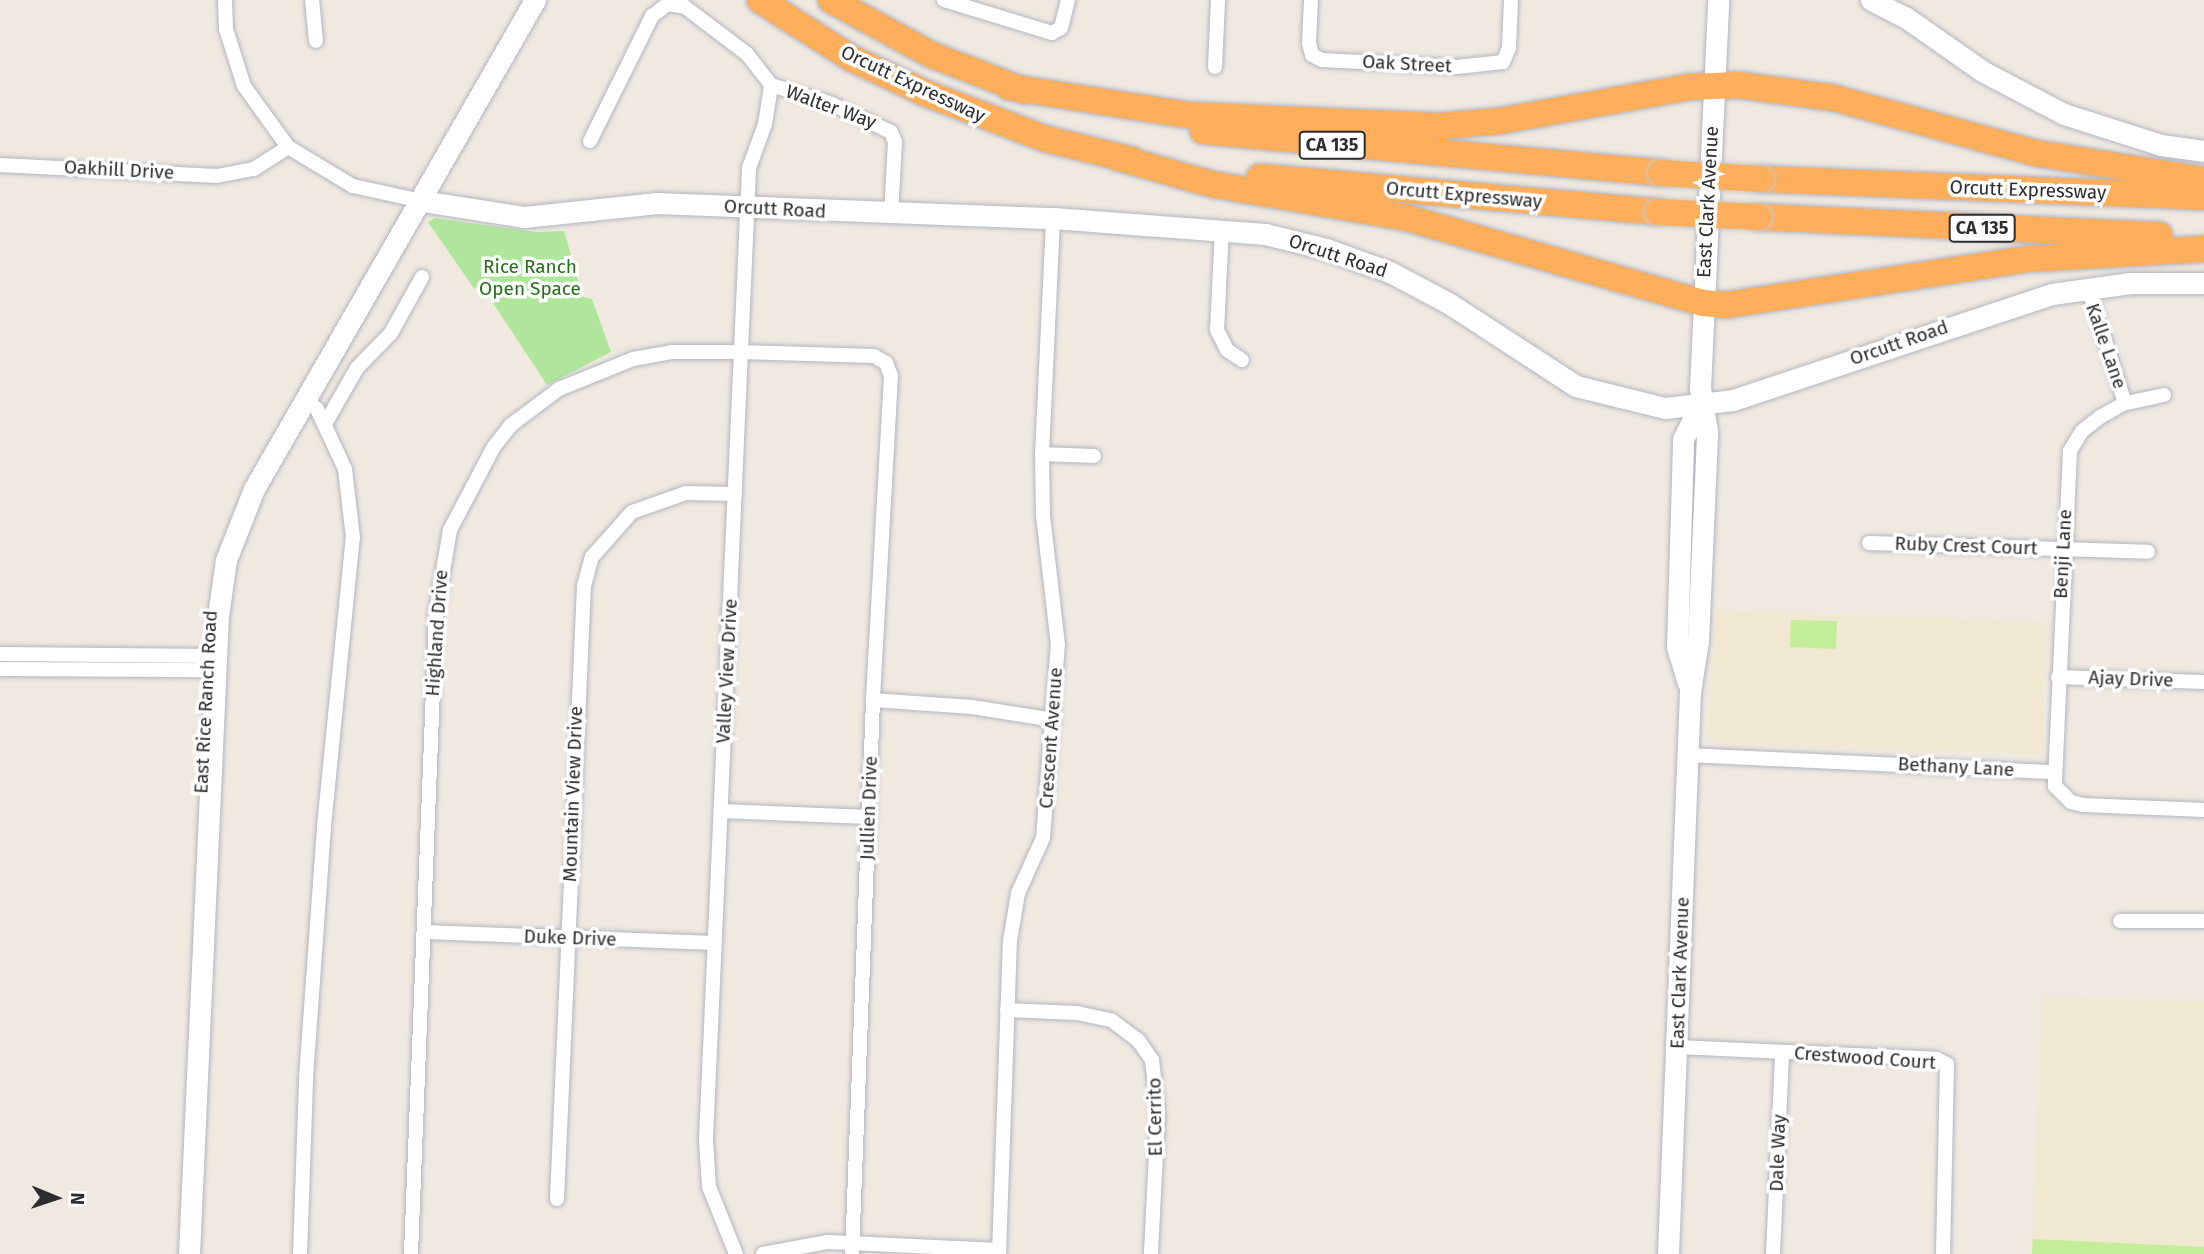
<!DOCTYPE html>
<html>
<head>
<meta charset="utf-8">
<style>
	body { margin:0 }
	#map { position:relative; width:2204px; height:1254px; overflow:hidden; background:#efe9e0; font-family:"Fira Sans",sans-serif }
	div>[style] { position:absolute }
	.education>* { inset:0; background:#f0e8d0 }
	.green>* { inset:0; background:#b0e69c }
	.pitch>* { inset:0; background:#c3ed98 }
	.roads { filter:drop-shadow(0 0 2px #b3b5c1) drop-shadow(0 0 2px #b3b5c1) }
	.street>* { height:14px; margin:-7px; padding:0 7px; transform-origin:7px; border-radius:7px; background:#fff }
	.secondary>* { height:21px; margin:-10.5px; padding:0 10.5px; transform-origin:10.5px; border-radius:10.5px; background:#fff }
	.highway>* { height:26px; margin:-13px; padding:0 13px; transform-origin:13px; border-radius:13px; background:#ffae5b }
	.bridges { filter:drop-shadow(0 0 2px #c8c8c8) drop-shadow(0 0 2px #c8c8c8) }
	.highway-bridge>* { height:26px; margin:-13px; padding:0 13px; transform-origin:13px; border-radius:13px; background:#ffae5b }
	span { translate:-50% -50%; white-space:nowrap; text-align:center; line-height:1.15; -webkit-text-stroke:7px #fff; paint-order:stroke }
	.shield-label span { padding:2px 5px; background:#fff; border:2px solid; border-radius:5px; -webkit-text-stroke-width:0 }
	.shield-label { font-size:18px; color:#2d2d2d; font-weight:700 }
	.street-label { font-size:19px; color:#2d2d2d }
	.park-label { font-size:19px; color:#256e1a }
	.north { position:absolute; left:21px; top:1163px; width:70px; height:70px; -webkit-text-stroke:5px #fff; paint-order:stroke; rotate:92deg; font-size:19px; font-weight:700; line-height:28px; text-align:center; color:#2d2d2d }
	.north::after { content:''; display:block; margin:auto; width:24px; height:32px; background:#2d2d2d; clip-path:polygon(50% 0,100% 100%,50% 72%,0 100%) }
</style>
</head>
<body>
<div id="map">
	<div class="education">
		<i style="clip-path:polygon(1716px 610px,2047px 622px,2042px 749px,2037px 754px,1717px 743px,1707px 733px)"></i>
		<i style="clip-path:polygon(2042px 996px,2204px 1002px,2204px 1254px,2032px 1254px)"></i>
	</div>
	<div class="green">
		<i style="clip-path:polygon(435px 218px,536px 232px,564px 231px,583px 297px,592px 299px,611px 352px,547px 385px,487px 294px,473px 287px,428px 222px)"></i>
	</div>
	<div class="pitch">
		<i style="clip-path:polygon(1791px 620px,1837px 621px,1836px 649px,1790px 647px)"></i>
		<i style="clip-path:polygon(2033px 1239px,2204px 1247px,2204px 1254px,2032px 1254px)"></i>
	</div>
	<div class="roads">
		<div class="street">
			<i style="left:225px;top:0;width:29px;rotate:88deg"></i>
			<i style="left:226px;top:29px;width:60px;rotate:72.5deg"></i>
			<i style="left:244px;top:86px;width:75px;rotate:54.2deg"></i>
			<i style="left:288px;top:147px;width:76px;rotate:31deg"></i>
			<i style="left:353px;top:186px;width:71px;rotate:12.3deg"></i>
			<i style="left:312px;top:0;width:41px;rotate:84.4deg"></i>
			<i style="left:944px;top:0;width:113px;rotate:17deg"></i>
			<i style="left:1052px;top:33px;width:10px;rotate:-29deg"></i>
			<i style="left:1061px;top:28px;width:29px;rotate:-76deg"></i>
			<i style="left:1311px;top:0;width:43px;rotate:92.7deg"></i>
			<i style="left:1309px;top:43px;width:12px;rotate:76deg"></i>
			<i style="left:1312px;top:55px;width:11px;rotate:27deg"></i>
			<i style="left:1322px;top:60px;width:135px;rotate:3deg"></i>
			<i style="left:1457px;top:67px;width:46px;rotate:-6.2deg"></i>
			<i style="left:1503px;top:62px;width:15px;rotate:-67deg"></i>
			<i style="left:1509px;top:48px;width:48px;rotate:-87.6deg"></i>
			<i style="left:1215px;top:67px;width:67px;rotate:-87.4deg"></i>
			<i style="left:590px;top:141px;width:140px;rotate:-63.6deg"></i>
			<i style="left:652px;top:16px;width:20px;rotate:-37deg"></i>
			<i style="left:668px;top:4px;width:17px;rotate:10deg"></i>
			<i style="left:685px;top:7px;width:78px;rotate:37.2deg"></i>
			<i style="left:747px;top:54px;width:39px;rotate:52deg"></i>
			<i style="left:771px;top:85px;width:64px;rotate:17.3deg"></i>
			<i style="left:832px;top:104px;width:65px;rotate:25.4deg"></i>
			<i style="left:891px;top:132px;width:11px;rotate:68deg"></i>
			<i style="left:895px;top:142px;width:72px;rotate:93.2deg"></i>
			<i style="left:0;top:165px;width:217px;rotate:2.9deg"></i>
			<i style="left:217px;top:176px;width:38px;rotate:-11deg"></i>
			<i style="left:254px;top:169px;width:40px;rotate:-32.9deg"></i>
			<i style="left:1222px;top:228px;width:102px;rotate:92.8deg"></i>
			<i style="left:1217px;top:330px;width:22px;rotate:63deg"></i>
			<i style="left:1227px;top:350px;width:18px;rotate:34deg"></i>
			<i style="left:2088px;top:288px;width:121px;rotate:72.2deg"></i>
			<i style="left:2164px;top:395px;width:40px;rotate:168deg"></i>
			<i style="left:2125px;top:403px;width:29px;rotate:151deg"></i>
			<i style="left:2100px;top:417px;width:23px;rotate:142deg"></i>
			<i style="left:2082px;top:431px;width:23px;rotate:121deg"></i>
			<i style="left:2070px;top:451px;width:335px;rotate:92.6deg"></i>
			<i style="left:2055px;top:786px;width:23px;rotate:45deg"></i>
			<i style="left:2071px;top:802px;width:12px;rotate:14deg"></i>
			<i style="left:2083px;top:805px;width:121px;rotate:2.4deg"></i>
			<i style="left:325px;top:424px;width:64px;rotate:-60.3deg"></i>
			<i style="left:357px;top:368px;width:49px;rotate:-45.8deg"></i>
			<i style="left:391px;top:333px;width:64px;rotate:-61deg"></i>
			<i style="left:1042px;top:454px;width:52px;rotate:2.2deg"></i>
			<i style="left:1869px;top:543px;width:279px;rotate:1.8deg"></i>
			<i style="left:0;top:654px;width:216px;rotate:0.5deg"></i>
			<i style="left:0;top:669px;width:216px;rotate:0.3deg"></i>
			<i style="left:2058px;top:677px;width:146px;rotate:2deg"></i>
			<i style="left:873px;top:700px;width:99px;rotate:4deg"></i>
			<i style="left:972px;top:707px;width:83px;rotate:9deg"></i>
			<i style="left:1688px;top:755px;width:366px;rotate:2.7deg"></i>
			<i style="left:721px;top:811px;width:147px;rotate:2.3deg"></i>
			<i style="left:2120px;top:921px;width:84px"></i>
			<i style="left:426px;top:932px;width:288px;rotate:2.2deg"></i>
			<i style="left:1007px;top:1010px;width:70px;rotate:2.5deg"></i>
			<i style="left:1077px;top:1013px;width:35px;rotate:12deg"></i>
			<i style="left:1111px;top:1020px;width:34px;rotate:37deg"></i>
			<i style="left:1138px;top:1040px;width:24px;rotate:55deg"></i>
			<i style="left:1152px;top:1060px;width:54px;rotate:83.7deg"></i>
			<i style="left:1158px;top:1114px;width:140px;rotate:92.9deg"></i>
			<i style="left:1677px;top:1047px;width:260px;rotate:2.6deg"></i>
			<i style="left:1937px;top:1059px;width:11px;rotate:27deg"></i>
			<i style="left:1947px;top:1064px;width:190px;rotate:91.2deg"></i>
			<i style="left:557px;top:1199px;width:614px;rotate:-87.48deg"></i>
			<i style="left:584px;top:586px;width:30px;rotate:-75deg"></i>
			<i style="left:592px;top:557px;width:60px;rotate:-48.4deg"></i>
			<i style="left:632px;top:512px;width:57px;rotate:-19.4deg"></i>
			<i style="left:686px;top:493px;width:49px;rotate:1.2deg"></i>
			<i style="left:300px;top:1254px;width:176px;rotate:-88deg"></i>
			<i style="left:306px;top:1078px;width:253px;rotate:-85.9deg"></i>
			<i style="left:324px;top:826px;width:289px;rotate:-84.3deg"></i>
			<i style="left:353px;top:538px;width:69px;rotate:-96.6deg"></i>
			<i style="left:345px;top:469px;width:66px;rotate:-115deg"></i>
			<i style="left:317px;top:409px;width:15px;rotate:-143deg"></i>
			<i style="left:411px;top:1254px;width:642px;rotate:-87.77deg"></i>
			<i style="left:436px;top:612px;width:83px;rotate:-80.3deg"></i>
			<i style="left:450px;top:530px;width:93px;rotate:-62.3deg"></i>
			<i style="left:493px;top:448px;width:29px;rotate:-52deg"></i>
			<i style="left:511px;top:425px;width:60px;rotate:-36.9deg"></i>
			<i style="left:559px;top:389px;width:80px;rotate:-22.1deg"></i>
			<i style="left:633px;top:359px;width:39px;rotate:-10deg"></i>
			<i style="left:671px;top:352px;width:70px"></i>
			<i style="left:741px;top:352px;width:133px;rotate:1.7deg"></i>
			<i style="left:874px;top:356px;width:14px;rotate:30deg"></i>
			<i style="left:886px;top:363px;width:14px;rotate:69deg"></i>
			<i style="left:891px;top:376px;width:324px;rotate:93.2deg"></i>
			<i style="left:873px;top:700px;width:554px;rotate:92.17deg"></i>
			<i style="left:736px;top:1254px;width:72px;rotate:-111.9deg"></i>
			<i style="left:709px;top:1187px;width:48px;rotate:-93.6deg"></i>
			<i style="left:706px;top:1139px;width:972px;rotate:-87.46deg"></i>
			<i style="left:749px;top:168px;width:47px;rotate:-70deg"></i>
			<i style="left:765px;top:124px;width:39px;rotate:-81deg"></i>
			<i style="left:763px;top:1254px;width:66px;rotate:-10.5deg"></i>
			<i style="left:828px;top:1242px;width:171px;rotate:2.7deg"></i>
			<i style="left:999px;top:1254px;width:313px;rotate:-88deg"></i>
			<i style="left:1010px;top:941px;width:49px;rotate:-80.5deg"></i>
			<i style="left:1018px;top:893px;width:60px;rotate:-65.6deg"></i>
			<i style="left:1043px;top:838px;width:194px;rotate:-85.6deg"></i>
			<i style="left:1058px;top:645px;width:130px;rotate:-96.6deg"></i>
			<i style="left:1043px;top:516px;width:62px;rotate:-90.9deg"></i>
			<i style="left:1042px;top:454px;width:236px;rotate:-87.3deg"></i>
			<i style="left:1773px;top:1254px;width:201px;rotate:-87.4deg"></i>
		</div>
		<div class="secondary">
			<i style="left:1871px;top:0;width:38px;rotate:27deg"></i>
			<i style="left:1905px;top:17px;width:94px;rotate:35deg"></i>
			<i style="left:1982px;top:71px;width:93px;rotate:27.7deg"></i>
			<i style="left:2064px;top:114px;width:102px;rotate:17.7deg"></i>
			<i style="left:2161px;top:145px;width:43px;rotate:7.9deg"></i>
			<i style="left:422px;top:201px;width:103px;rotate:8.9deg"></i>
			<i style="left:524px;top:217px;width:134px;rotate:-6deg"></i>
			<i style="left:657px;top:203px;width:396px;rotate:2.2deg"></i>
			<i style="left:1053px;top:218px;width:213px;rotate:4.3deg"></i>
			<i style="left:1265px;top:234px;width:63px;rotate:13.8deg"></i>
			<i style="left:1326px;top:249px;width:68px;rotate:19.8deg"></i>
			<i style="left:1390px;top:272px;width:68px;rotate:28.1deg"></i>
			<i style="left:1450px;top:304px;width:150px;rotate:33.1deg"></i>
			<i style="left:1576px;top:386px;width:92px;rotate:13.9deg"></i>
			<i style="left:1665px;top:408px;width:68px;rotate:-6.7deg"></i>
			<i style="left:1733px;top:400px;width:336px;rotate:-18.4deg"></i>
			<i style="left:2052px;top:294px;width:79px;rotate:-8deg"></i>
			<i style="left:2130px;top:283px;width:74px"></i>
			<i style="left:1688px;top:683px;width:38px;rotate:-107deg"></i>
			<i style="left:1677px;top:647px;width:208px;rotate:-88.3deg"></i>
			<i style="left:1683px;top:439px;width:38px;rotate:-63deg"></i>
			<i style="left:189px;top:1254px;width:639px;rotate:-87.4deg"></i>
			<i style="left:218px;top:616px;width:57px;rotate:-81.9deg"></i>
			<i style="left:226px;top:560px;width:76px;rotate:-68.5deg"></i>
			<i style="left:254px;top:489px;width:564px;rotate:-60.12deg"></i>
			<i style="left:1668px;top:1254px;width:562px;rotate:-87.76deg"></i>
			<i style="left:1690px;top:692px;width:52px;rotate:-81.1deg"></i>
			<i style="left:1698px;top:641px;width:210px;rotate:-87.5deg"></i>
			<i style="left:1707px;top:431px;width:44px;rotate:-99.2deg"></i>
			<i style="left:1700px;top:388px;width:388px;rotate:-87.3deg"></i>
		</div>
		<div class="highway">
			<i style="left:760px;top:0;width:108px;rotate:32.5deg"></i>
			<i style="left:851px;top:58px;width:82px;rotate:25.3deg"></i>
			<i style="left:925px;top:93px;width:129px;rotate:20.8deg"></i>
			<i style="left:1046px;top:139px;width:89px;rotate:13.7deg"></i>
			<i style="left:831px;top:0;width:115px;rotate:28.6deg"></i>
			<i style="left:932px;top:55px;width:100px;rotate:21.2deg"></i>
			<i style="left:1009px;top:87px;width:180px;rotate:8.9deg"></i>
			<i style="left:1187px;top:115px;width:255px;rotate:2.5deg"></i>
			<i style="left:1442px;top:126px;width:58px;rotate:-4.9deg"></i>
			<i style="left:1500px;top:121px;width:192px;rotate:-10.2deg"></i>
			<i style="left:1689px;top:87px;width:49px;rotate:-2.3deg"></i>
			<i style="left:1738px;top:85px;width:97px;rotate:7.7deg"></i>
			<i style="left:1834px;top:98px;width:208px;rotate:15.3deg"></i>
			<i style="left:2035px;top:153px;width:171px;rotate:9.1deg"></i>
			<i style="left:1203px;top:131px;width:460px;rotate:5.2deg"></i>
			<i style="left:1116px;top:157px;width:99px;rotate:15.9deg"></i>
			<i style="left:1211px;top:184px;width:199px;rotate:9.8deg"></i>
			<i style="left:1407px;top:218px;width:308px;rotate:16deg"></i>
			<i style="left:1703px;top:303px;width:24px;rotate:5deg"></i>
			<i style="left:1727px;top:305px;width:305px;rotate:-8.7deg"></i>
			<i style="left:2029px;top:259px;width:175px;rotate:-3.3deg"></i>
			<i style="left:1260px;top:177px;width:400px;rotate:5deg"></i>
			<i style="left:1761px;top:179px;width:443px;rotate:2.3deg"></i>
			<i style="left:1759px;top:217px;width:401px;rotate:2.6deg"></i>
		</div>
	</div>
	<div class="bridges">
		<div class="highway-bridge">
			<i style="left:1661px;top:173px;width:100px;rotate:3.4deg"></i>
			<i style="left:1658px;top:212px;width:101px;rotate:2.8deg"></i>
		</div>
	</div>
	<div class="shield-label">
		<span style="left:1332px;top:145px">CA 135</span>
		<span style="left:1982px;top:228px">CA 135</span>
	</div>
	<div class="street-label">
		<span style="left:1407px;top:64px;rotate:3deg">Oak Street</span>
		<span style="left:913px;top:84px;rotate:25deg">Orcutt Expressway</span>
		<span style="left:831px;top:107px;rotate:20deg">Walter Way</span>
		<span style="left:119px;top:170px;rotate:3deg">Oakhill Drive</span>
		<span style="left:2028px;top:190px;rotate:2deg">Orcutt Expressway</span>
		<span style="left:1464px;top:195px;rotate:5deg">Orcutt Expressway</span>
		<span style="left:1708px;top:202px;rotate:-87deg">East Clark Avenue</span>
		<span style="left:775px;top:209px;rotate:3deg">Orcutt Road</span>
		<span style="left:1338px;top:256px;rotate:18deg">Orcutt Road</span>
		<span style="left:1899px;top:343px;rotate:-19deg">Orcutt Road</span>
		<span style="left:2106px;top:346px;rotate:71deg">Kalle Lane</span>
		<span style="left:1966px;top:546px;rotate:2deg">Ruby Crest Court</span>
		<span style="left:2063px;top:554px;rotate:-87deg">Benji Lane</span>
		<span style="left:437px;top:633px;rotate:-86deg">Highland Drive</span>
		<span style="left:727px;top:671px;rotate:-87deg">Valley View Drive</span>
		<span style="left:2131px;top:679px;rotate:2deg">Ajay Drive</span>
		<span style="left:206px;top:702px;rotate:-87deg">East Rice Ranch Road</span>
		<span style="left:1051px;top:738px;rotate:-86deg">Crescent Avenue</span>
		<span style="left:1956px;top:767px;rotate:3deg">Bethany Lane</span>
		<span style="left:573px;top:794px;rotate:-88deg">Mountain View Drive</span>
		<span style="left:869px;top:808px;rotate:-88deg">Jullien Drive</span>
		<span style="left:570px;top:938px;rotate:2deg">Duke Drive</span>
		<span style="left:1680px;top:973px;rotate:-88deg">East Clark Avenue</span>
		<span style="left:1865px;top:1058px;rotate:4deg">Crestwood Court</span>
		<span style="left:1155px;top:1117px;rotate:-91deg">El Cerrito</span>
		<span style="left:1778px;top:1153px;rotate:-88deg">Dale Way</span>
	</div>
	<div class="park-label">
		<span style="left:530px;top:278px">Rice Ranch<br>Open Space</span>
	</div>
	<div class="north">N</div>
</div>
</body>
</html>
